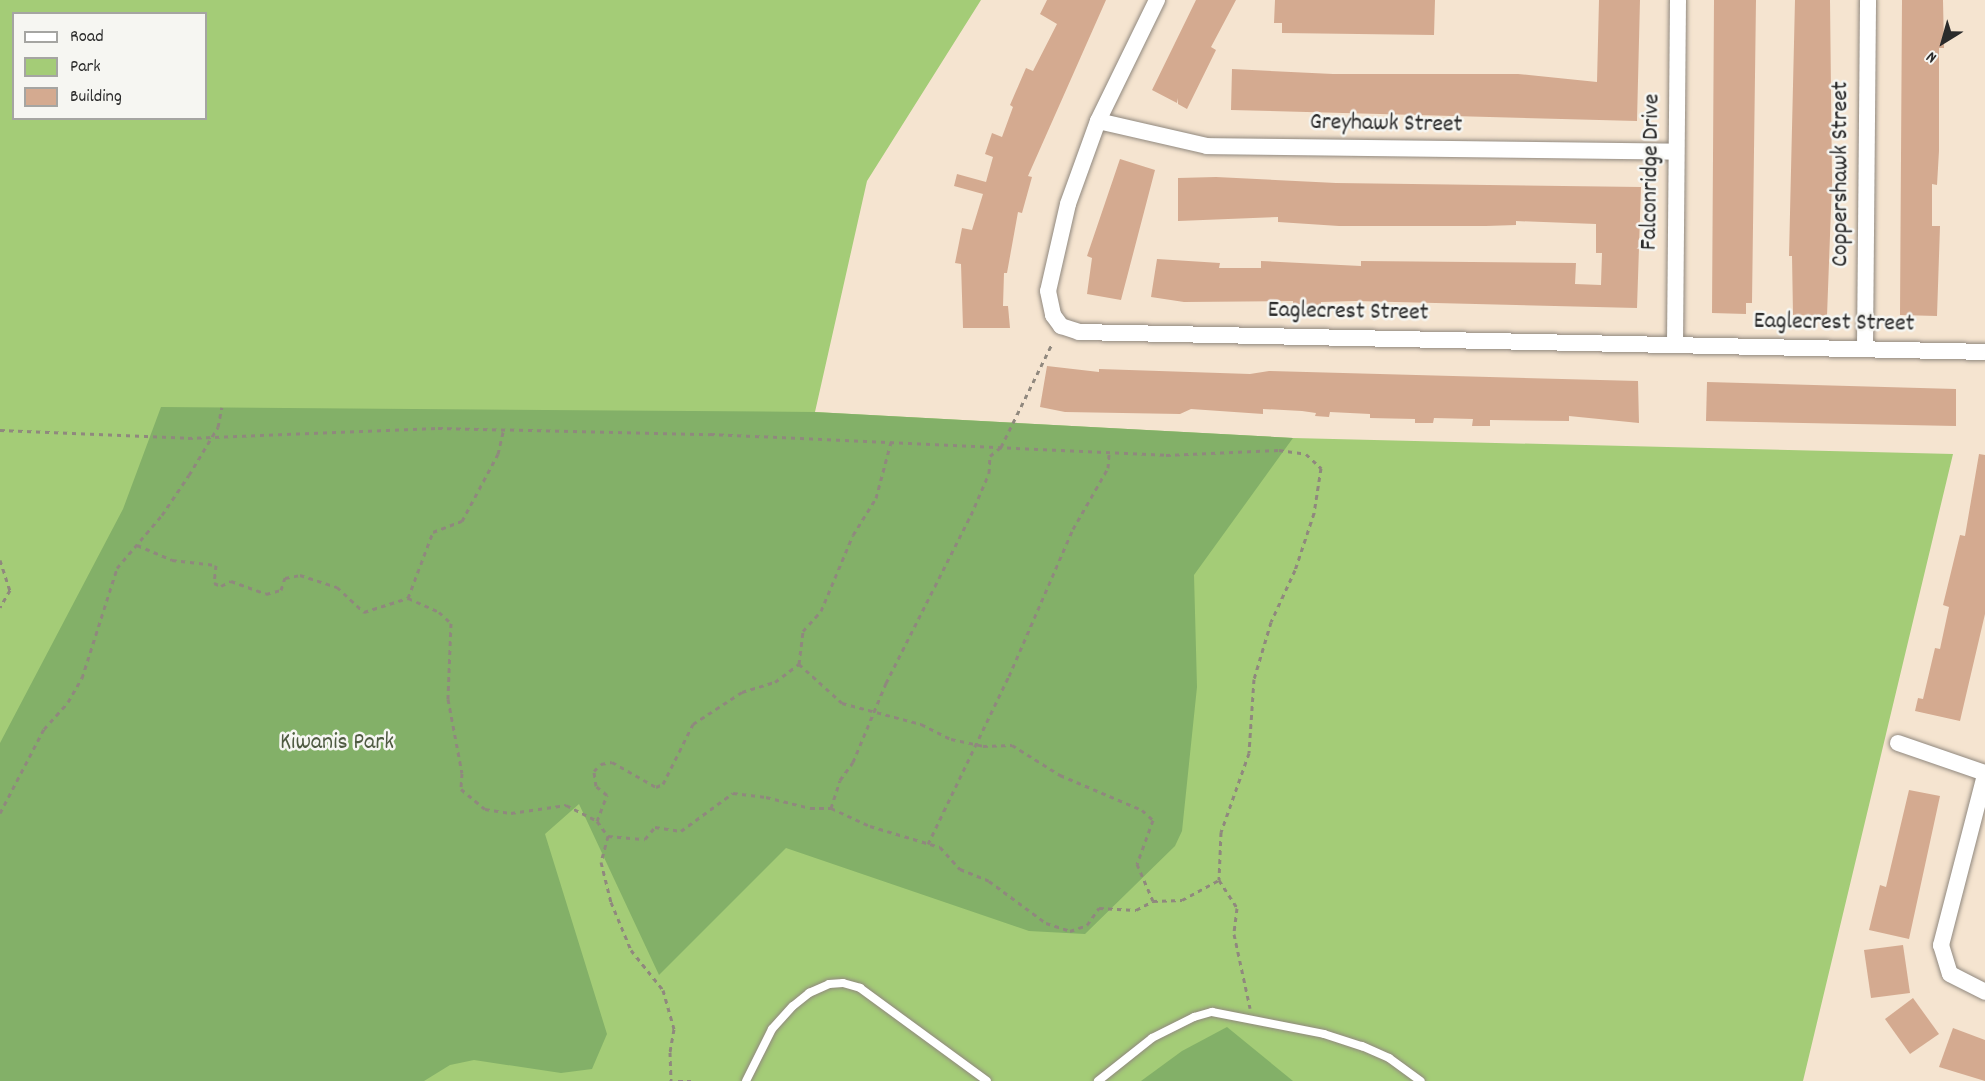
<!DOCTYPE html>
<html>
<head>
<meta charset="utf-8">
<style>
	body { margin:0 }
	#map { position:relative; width:1985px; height:1081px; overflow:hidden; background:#f5e4d0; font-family:Dekko,sans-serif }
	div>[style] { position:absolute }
	.green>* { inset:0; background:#a4cc77 }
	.forest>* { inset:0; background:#83b068 }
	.building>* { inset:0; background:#d4aa90 }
	.path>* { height:3px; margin-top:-1.5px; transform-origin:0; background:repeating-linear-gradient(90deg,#90887e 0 4.5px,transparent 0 9px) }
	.roads { filter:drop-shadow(0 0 2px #90887e) drop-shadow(0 0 2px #90887e) }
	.lane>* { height:8px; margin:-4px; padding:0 4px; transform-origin:4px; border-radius:4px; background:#fff }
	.street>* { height:16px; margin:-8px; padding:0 8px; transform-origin:8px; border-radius:8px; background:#fff }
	span { translate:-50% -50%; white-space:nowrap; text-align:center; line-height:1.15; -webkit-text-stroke:5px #f6f6f2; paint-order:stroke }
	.street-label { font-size:24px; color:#2b2b2b }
	.park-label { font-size:24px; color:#4f5b42 }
	.legend { position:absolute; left:12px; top:12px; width:195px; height:108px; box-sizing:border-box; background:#f6f6f2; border:2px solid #a5a5a2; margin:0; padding:8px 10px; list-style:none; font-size:18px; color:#2b2b2b }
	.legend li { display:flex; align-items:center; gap:12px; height:30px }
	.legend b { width:30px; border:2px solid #a5a5a2 }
	.north { position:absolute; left:1913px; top:12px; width:60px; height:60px; -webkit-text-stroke:4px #f6f6f2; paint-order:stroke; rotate:217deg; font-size:16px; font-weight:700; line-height:24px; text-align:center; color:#2b2b2b }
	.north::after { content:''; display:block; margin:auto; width:21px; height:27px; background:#2b2b2b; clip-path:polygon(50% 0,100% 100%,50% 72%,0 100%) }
</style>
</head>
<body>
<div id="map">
	<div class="green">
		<i style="clip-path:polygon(evenodd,0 0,981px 0,867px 181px,815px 412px,1293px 438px,1953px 454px,1803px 1081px,0 1081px,0 0,14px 14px,206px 14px,206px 118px,14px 118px,14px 14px)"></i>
	</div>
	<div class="forest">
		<i style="clip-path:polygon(161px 407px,814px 412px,1293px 438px,1194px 575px,1197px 687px,1182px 831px,1175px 846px,1085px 934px,1029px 931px,786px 848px,659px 975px,579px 804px,545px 834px,607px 1034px,592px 1069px,561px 1073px,474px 1060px,450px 1065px,424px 1081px,0 1081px,0 743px,123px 509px)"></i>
		<i style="clip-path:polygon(1227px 1027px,1293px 1081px,1141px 1081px,1182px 1051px)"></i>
	</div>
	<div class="building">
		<i style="clip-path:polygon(1047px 0,1106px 0,1028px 176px,1032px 177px,1022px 213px,1018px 212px,1007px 273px,1004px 273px,1003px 306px,1008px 306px,1010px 328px,963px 328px,961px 264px,955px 263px,962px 228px,972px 230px,983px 194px,954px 186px,957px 174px,986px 182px,993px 157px,985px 154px,992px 133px,1002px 137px,1013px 107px,1010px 105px,1026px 68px,1033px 71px,1057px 24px,1040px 14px)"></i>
		<i style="clip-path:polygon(1196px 0,1236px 0,1211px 47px,1216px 50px,1187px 109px,1178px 104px,1178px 98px,1177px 103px,1152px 90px)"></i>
		<i style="clip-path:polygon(1275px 0,1435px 0,1434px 35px,1282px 33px,1282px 23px,1274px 23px)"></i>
		<i style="clip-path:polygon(1599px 0,1640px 0,1637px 121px,1231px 110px,1232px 69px,1333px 74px,1518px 74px,1597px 82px)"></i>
		<i style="clip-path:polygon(1714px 0,1756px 0,1752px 303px,1746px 303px,1746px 314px,1712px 313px)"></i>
		<i style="clip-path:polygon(1795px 0,1830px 0,1832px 182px,1827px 316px,1793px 315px,1792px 256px,1789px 256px)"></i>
		<i style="clip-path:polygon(1902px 0,1943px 0,1944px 48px,1939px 48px,1939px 151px,1937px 185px,1932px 184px,1932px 226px,1940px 226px,1937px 316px,1900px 315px)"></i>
		<i style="clip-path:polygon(1120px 159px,1155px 170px,1121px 300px,1087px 294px,1092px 258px,1087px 256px)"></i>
		<i style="clip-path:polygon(1216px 177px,1336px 183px,1641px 187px,1637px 308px,1355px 301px,1321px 302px,1321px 305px,1293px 304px,1293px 301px,1184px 302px,1151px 297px,1157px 259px,1220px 263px,1219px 268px,1261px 268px,1261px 261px,1361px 266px,1361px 261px,1576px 263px,1575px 284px,1601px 285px,1602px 253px,1596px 253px,1596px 224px,1516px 221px,1516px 225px,1486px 226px,1339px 226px,1278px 222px,1278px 217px,1178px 221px,1178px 178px)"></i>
		<i style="clip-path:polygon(1047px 366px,1099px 372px,1099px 369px,1250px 374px,1269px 371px,1638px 381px,1639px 423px,1569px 416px,1569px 421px,1490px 420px,1490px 426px,1472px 426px,1473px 419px,1434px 418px,1433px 423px,1415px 423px,1415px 419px,1370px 418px,1370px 414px,1330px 412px,1329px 417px,1315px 416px,1316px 413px,1302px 411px,1263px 409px,1263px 414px,1191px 409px,1180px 414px,1065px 412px,1040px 407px)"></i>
		<i style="clip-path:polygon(1707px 382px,1956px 389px,1956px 426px,1706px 421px)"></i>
		<i style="clip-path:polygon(1979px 454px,1985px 455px,1985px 614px,1960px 721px,1915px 711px,1918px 698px,1923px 699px,1935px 648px,1940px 649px,1949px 607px,1943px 605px,1960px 535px,1965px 536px)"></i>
		<i style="clip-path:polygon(1909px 790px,1940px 796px,1909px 939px,1869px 930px,1880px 885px,1886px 887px)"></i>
		<i style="clip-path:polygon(1903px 945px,1910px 993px,1871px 998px,1864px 950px)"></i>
		<i style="clip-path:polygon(1913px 998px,1939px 1034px,1910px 1054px,1885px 1019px)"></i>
		<i style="clip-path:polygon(1953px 1028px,1985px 1040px,1985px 1081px,1939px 1067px)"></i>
	</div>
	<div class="path">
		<i style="left:0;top:430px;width:188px;rotate:2.4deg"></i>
		<i style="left:188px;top:438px;width:250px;rotate:-2.3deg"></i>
		<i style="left:438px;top:428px;width:272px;rotate:1.3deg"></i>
		<i style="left:710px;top:434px;width:456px;rotate:2.6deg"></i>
		<i style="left:1166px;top:455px;width:113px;rotate:-2.5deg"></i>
		<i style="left:1279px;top:450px;width:27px;rotate:8deg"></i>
		<i style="left:1306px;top:454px;width:21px;rotate:43deg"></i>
		<i style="left:1321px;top:468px;width:46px;rotate:98.8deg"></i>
		<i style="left:1314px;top:513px;width:60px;rotate:108.4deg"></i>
		<i style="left:1295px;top:570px;width:57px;rotate:114.8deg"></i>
		<i style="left:1271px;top:622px;width:59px;rotate:106.6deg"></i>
		<i style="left:1254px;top:679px;width:74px;rotate:93.9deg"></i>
		<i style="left:1249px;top:753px;width:84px;rotate:109.5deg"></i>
		<i style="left:1221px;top:832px;width:48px;rotate:92.4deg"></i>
		<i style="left:137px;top:545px;width:38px;rotate:23deg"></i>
		<i style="left:172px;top:560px;width:44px;rotate:6.5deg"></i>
		<i style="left:216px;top:565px;width:18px;rotate:96deg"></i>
		<i style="left:214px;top:583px;width:8px;rotate:23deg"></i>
		<i style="left:221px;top:586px;width:11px;rotate:-27deg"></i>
		<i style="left:231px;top:581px;width:37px;rotate:20deg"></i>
		<i style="left:266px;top:594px;width:16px;rotate:-15deg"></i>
		<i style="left:281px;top:590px;width:13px;rotate:-72deg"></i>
		<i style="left:285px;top:578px;width:15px;rotate:-11deg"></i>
		<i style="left:300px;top:575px;width:39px;rotate:18deg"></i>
		<i style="left:337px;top:587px;width:37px;rotate:43deg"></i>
		<i style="left:364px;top:612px;width:46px;rotate:-17.7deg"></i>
		<i style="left:408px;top:598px;width:71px;rotate:-69.3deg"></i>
		<i style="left:433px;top:532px;width:31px;rotate:-21deg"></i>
		<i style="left:462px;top:521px;width:76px;rotate:-61.8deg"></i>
		<i style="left:498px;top:454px;width:26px;rotate:-77deg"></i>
		<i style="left:0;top:560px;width:32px;rotate:72deg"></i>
		<i style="left:10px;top:590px;width:20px;rotate:120deg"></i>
		<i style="left:408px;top:598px;width:34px;rotate:24deg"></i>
		<i style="left:439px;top:612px;width:16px;rotate:43deg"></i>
		<i style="left:451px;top:623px;width:76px;rotate:92.3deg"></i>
		<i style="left:448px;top:699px;width:75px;rotate:79.3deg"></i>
		<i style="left:462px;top:773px;width:16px;rotate:94deg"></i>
		<i style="left:461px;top:789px;width:31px;rotate:40deg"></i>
		<i style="left:485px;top:809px;width:26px;rotate:9deg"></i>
		<i style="left:511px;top:813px;width:56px;rotate:-8.3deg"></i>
		<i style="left:566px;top:805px;width:35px;rotate:27deg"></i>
		<i style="left:597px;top:821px;width:19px;rotate:54deg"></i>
		<i style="left:608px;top:836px;width:27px;rotate:105deg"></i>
		<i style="left:601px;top:862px;width:41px;rotate:76deg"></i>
		<i style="left:611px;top:902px;width:52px;rotate:67.4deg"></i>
		<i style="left:631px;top:950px;width:51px;rotate:51.3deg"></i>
		<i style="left:663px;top:990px;width:41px;rotate:74.2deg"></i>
		<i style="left:674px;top:1029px;width:23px;rotate:100deg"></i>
		<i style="left:670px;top:1052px;width:29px;rotate:88deg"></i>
		<i style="left:799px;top:664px;width:58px;rotate:42.2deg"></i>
		<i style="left:842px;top:703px;width:82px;rotate:14.9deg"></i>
		<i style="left:921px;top:724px;width:34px;rotate:27deg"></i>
		<i style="left:951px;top:739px;width:33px;rotate:12deg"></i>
		<i style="left:983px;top:746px;width:29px;rotate:-2deg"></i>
		<i style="left:1012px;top:745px;width:57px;rotate:32deg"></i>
		<i style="left:1060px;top:775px;width:89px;rotate:23.1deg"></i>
		<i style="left:1142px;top:810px;width:15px;rotate:42deg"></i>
		<i style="left:1153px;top:820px;width:47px;rotate:110deg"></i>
		<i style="left:1137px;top:864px;width:40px;rotate:66.6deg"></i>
		<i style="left:1153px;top:901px;width:29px;rotate:-2deg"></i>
		<i style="left:1182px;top:900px;width:42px;rotate:-28.4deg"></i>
		<i style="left:1219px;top:880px;width:33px;rotate:57deg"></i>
		<i style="left:1237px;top:908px;width:26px;rotate:97deg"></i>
		<i style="left:1234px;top:934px;width:76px;rotate:77.8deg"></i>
		<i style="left:831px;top:808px;width:29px;rotate:-72deg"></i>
		<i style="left:840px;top:780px;width:22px;rotate:-54deg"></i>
		<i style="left:853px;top:762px;width:86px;rotate:-67.3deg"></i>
		<i style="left:886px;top:683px;width:188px;rotate:-63.2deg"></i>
		<i style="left:971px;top:515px;width:46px;rotate:-66.8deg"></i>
		<i style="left:989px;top:473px;width:17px;rotate:-87deg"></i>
		<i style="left:990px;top:456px;width:14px;rotate:-39deg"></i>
		<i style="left:1001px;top:447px;width:113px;rotate:-63.7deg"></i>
		<i style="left:0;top:813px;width:95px;rotate:-62.4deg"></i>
		<i style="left:44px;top:729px;width:36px;rotate:-48deg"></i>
		<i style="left:68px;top:702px;width:28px;rotate:-60deg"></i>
		<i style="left:82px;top:678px;width:115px;rotate:-72.3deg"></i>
		<i style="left:117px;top:568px;width:70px;rotate:-49.7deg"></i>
		<i style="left:162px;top:515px;width:48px;rotate:-56deg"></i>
		<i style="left:189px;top:475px;width:56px;rotate:-58.9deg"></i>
		<i style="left:218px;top:427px;width:20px;rotate:-79deg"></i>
		<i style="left:597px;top:821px;width:28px;rotate:-69deg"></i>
		<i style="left:607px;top:795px;width:14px;rotate:-141deg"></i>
		<i style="left:596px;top:786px;width:15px;rotate:-98deg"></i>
		<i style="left:594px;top:771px;width:10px;rotate:-45deg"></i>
		<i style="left:601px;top:764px;width:11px;rotate:-10deg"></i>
		<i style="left:612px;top:762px;width:51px;rotate:29.6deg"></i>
		<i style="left:656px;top:787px;width:8px;rotate:-23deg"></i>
		<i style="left:663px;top:784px;width:67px;rotate:-63.4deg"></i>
		<i style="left:693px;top:724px;width:59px;rotate:-33.1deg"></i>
		<i style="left:742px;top:692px;width:34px;rotate:-17deg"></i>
		<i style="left:775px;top:682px;width:30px;rotate:-37deg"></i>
		<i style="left:799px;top:664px;width:33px;rotate:-83deg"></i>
		<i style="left:803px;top:631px;width:27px;rotate:-48deg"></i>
		<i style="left:821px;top:611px;width:82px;rotate:-67.2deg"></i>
		<i style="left:853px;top:535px;width:44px;rotate:-58.1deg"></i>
		<i style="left:876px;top:498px;width:58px;rotate:-75deg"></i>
		<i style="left:608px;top:836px;width:37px;rotate:5deg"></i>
		<i style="left:645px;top:839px;width:16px;rotate:-50deg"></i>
		<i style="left:655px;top:827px;width:26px;rotate:9deg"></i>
		<i style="left:681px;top:831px;width:64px;rotate:-36.2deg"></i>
		<i style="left:733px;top:793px;width:33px;rotate:7deg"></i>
		<i style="left:766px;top:797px;width:45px;rotate:14deg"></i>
		<i style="left:810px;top:808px;width:21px"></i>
		<i style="left:831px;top:808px;width:43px;rotate:24.8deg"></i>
		<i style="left:870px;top:826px;width:73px;rotate:16.7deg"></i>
		<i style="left:940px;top:847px;width:30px;rotate:48deg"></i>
		<i style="left:960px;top:869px;width:31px;rotate:22deg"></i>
		<i style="left:989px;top:881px;width:71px;rotate:36.4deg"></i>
		<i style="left:1046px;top:923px;width:25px;rotate:18deg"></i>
		<i style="left:1070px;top:931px;width:18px;rotate:-19deg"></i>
		<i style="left:1087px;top:925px;width:21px;rotate:-55deg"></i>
		<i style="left:1099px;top:908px;width:37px;rotate:3deg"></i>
		<i style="left:1136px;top:910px;width:19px;rotate:-28deg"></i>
		<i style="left:928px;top:844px;width:187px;rotate:-64.3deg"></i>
		<i style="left:1009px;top:676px;width:160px;rotate:-66.5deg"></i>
		<i style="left:1073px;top:529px;width:70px;rotate:-60.2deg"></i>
		<i style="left:1108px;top:468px;width:16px;rotate:-86deg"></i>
		<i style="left:678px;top:1081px;width:13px"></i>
	</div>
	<div class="roads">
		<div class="lane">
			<i style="left:746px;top:1081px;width:58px;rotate:-63.4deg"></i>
			<i style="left:772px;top:1029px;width:31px;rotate:-48deg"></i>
			<i style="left:793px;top:1006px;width:21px;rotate:-39deg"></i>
			<i style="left:809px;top:993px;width:22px;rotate:-24deg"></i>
			<i style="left:829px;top:984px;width:14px;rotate:-4deg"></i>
			<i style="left:843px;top:983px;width:18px;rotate:16deg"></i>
			<i style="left:860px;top:988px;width:157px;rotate:36.2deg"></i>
			<i style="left:1098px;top:1081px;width:69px;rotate:-38.5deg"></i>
			<i style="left:1152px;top:1038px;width:47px;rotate:-26.6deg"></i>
			<i style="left:1194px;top:1017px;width:19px;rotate:-16deg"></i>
			<i style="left:1212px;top:1012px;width:114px;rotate:11.1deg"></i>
			<i style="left:1324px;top:1034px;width:40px;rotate:18deg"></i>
			<i style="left:1362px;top:1046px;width:30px;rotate:24deg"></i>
			<i style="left:1389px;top:1058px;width:39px;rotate:36deg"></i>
		</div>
		<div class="street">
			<i style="left:1157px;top:0;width:135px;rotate:116deg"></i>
			<i style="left:1098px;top:121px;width:88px;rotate:109.9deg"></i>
			<i style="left:1068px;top:204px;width:89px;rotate:102.9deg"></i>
			<i style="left:1048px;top:291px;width:25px;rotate:78deg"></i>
			<i style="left:1053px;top:315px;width:14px;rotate:54deg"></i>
			<i style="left:1061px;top:326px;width:19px;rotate:18deg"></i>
			<i style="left:1079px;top:332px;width:906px;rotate:1.26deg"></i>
			<i style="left:1098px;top:121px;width:112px;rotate:12.9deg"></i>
			<i style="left:1207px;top:146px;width:469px;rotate:0.7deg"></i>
			<i style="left:1675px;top:344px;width:344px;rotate:-89.5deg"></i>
			<i style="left:1865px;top:348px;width:348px;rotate:-89.5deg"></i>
			<i style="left:1898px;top:743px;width:92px;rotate:19deg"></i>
			<i style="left:1985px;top:775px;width:176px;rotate:104.5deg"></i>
			<i style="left:1941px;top:945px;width:30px;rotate:73deg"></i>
			<i style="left:1950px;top:974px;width:39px;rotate:27deg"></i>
		</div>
	</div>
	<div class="street-label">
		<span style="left:1386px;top:125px;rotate:1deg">Greyhawk Street</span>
		<span style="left:1652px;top:172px;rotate:-89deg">Falconridge Drive</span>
		<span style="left:1842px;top:174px;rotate:-90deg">Coppershawk Street</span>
		<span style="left:1348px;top:313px;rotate:1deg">Eaglecrest Street</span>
		<span style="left:1834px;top:324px;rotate:1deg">Eaglecrest Street</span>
	</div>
	<div class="park-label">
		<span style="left:337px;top:744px">Kiwanis Park</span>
	</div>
	<ul class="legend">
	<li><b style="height:8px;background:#fff"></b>Road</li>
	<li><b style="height:16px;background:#a4cc77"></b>Park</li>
	<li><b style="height:16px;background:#d4aa90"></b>Building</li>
	</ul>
	<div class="north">N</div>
</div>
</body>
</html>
